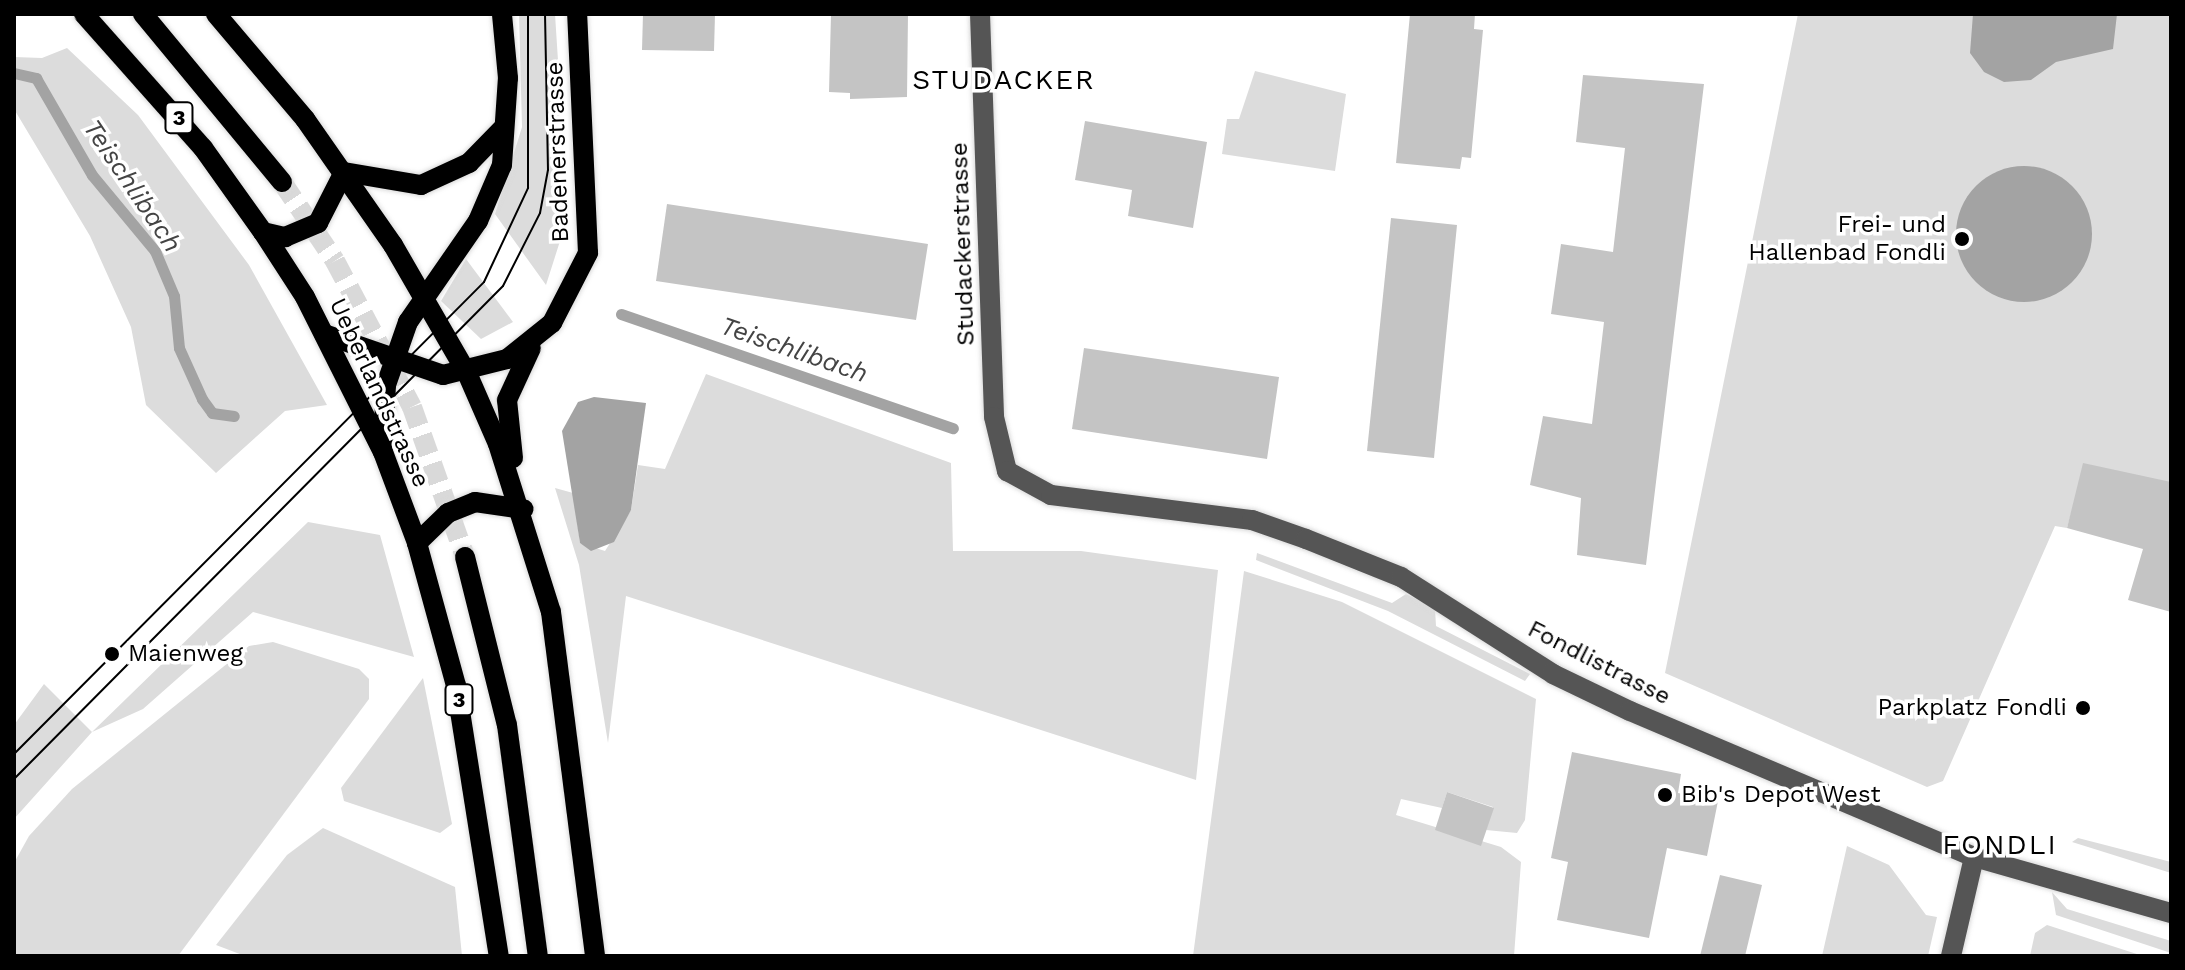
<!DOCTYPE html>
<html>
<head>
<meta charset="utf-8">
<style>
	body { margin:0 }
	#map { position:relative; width:2185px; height:970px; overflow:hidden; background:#fff; font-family:"Work Sans",sans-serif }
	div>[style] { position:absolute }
	.green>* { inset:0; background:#dcdcdc }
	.water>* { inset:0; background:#a3a3a3 }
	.round { border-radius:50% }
	.stream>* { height:11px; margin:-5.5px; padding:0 5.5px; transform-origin:5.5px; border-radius:5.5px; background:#a3a3a3 }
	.building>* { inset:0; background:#c4c4c4 }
	.major-tunnel>* { height:20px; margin-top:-10px; transform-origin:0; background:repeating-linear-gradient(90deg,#d9d9d9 0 20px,transparent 0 30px) }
	.roads { filter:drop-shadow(0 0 2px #dbdbdb) drop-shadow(0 0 2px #dbdbdb) }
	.minor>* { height:20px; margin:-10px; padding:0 10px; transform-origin:10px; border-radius:10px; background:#555 }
	.major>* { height:20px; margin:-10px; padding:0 10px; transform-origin:10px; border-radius:10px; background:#000 }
	.tram>* { height:2px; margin:-1px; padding:0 1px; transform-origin:1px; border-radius:1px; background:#000 }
	.dots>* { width:22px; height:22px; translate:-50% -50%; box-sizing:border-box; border:4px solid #fff; border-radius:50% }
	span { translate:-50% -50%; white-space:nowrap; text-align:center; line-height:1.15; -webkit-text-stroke:7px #fff; paint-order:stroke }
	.shield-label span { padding:2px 6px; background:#fff; border:2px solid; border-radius:6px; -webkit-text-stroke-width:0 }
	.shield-label { font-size:22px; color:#000; font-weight:700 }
	.street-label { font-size:24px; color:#000 }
	.poi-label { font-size:24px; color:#000 }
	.right { translate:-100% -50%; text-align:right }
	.left { translate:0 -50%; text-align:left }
	.water-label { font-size:26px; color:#444; font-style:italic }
	.quarter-label { font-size:28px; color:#000; letter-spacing:2px }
	.frame { position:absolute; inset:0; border:16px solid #000; pointer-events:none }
</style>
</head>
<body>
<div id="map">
	<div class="green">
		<i style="clip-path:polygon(519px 14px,555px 14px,568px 216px,546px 285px,495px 214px,522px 127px)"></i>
		<i style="clip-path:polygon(1798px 14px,2171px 14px,2171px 486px,2085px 464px,2067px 528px,2055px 526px,1943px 781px,1927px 787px,1665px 673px)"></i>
		<i style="clip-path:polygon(67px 48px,138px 115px,249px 265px,327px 405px,285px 411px,216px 473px,146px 405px,131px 327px,90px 236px,14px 109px,14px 57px,42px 58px)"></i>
		<i style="clip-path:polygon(1255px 71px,1346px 94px,1335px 171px,1222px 154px,1227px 119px,1239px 119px)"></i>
		<i style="clip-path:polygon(466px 259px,513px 322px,481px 339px,441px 301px)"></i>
		<i style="clip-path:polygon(706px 374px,951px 463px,953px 551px,1081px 551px,1218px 570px,1196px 780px,626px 596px,608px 743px,579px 565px,555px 488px,573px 493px,580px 543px,605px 551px,631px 510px,638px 465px,665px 469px)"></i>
		<i style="clip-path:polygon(308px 522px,380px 535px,414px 657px,253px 612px,143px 709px,92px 732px,14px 819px,14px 725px,44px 684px,92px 732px)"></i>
		<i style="clip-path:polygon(1257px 553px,1392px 603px,1406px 594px,1435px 608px,1436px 626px,1530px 674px,1525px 681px,1388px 611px,1256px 560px)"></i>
		<i style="clip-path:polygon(1244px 571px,1342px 602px,1536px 699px,1525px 820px,1517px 833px,1486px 830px,1493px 807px,1447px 792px,1442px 808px,1401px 799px,1396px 815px,1501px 847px,1521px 862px,1514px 956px,1193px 956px)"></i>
		<i style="clip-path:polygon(273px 642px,359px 669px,369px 679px,369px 699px,178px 956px,14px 956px,14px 863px,29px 836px,72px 789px,249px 646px)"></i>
		<i style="clip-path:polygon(423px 678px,452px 824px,440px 833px,344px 801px,341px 788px)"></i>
		<i style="clip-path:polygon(323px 828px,455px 887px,462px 956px,245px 956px,216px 945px,287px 855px)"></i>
		<i style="clip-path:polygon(2078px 838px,2171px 862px,2171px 873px,2072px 842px)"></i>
		<i style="clip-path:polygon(1847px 846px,1889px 865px,1926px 915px,1937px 917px,1928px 956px,1822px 956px)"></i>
		<i style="clip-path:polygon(2052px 892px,2067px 909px,2171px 941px,2171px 953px,2056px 915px)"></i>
		<i style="clip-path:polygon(2047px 925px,2143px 956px,2030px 956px,2035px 933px)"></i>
	</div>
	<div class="water">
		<i style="clip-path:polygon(1973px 14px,2117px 14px,2113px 49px,2056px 62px,2031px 80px,2004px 82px,1984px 72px,1970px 53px)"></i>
		<i class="round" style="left:1956px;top:166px;width:136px;height:136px"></i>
		<i style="clip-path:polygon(594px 397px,646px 403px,631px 510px,614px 542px,591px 551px,580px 543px,562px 431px,578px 402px)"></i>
	</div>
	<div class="stream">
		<i style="left:14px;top:73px;width:23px;rotate:13deg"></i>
		<i style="left:36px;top:78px;width:112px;rotate:60deg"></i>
		<i style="left:92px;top:175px;width:99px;rotate:50.3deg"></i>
		<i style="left:155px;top:251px;width:49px;rotate:67.1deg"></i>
		<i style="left:174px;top:296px;width:52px;rotate:84.5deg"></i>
		<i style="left:179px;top:348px;width:56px;rotate:65.7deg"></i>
		<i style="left:202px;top:399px;width:17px;rotate:54deg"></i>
		<i style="left:212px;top:413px;width:22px;rotate:8deg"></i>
		<i style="left:621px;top:314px;width:351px;rotate:19deg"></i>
	</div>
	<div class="building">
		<i style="clip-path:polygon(643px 14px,715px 14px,714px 51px,642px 50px)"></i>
		<i style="clip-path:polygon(831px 14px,908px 14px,907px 97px,850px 99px,850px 93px,829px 92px)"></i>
		<i style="clip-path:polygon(1410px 14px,1475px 14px,1474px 29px,1483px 30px,1471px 158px,1462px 157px,1460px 169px,1396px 163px)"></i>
		<i style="clip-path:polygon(1583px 75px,1704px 84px,1646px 565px,1577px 555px,1581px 498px,1530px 485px,1543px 416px,1592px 424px,1604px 322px,1551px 314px,1561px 244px,1613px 252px,1625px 148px,1576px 142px)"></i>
		<i style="clip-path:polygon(1085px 121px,1207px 142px,1193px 228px,1128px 216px,1132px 190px,1075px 180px)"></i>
		<i style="clip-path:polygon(667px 204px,928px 244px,916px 320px,656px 281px)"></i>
		<i style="clip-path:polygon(1391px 218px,1457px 225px,1434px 458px,1367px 451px)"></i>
		<i style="clip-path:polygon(1084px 348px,1279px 377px,1267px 459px,1072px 429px)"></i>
		<i style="clip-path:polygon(2083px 463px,2171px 482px,2171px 612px,2128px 600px,2143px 549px,2067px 528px)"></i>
		<i style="clip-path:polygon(1572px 752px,1681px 774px,1678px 793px,1718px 801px,1707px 856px,1667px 848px,1649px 938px,1557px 920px,1568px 862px,1551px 858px)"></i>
		<i style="clip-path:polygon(1447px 792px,1494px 808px,1481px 846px,1435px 830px)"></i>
		<i style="clip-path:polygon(1720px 875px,1762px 885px,1745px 956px,1700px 956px)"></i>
	</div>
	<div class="major-tunnel">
		<i style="left:282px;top:182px;width:95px;rotate:56.1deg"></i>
		<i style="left:335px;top:261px;width:165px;rotate:62.2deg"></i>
		<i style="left:412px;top:407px;width:159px;rotate:70.5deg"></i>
	</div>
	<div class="roads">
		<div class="minor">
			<i style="left:980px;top:14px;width:403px;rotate:88deg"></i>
			<i style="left:994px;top:417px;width:56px;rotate:76.5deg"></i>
			<i style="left:1007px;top:471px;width:50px;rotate:28.6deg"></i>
			<i style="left:1051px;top:495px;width:203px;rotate:7.1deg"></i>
			<i style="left:1252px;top:520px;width:57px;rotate:19.4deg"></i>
			<i style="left:1306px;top:539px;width:102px;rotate:21.8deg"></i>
			<i style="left:1401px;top:577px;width:180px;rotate:32.5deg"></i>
			<i style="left:1553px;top:674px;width:85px;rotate:25.7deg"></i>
			<i style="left:1630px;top:711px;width:374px;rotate:23deg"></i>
			<i style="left:1974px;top:857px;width:205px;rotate:15.9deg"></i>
			<i style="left:1951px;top:956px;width:102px;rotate:-76.9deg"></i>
		</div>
		<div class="major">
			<i style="left:84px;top:14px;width:179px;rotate:48.4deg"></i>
			<i style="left:203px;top:148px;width:103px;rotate:54.5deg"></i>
			<i style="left:263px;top:232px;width:77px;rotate:57.1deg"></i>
			<i style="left:305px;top:297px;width:174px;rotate:63.3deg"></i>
			<i style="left:383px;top:452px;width:97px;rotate:69.5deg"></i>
			<i style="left:417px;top:543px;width:148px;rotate:74.7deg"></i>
			<i style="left:456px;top:686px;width:273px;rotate:81deg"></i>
			<i style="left:143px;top:14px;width:218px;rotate:50.4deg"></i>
			<i style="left:216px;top:14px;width:138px;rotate:49.7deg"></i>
			<i style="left:305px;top:119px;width:154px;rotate:55.1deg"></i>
			<i style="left:393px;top:245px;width:148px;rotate:60deg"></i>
			<i style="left:467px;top:373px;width:77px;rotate:66.4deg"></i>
			<i style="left:498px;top:444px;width:176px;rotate:72.5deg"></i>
			<i style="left:551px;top:612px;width:347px;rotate:82.7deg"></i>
			<i style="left:263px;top:232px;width:23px;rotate:13deg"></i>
			<i style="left:285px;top:237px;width:36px;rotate:-23deg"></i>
			<i style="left:318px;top:223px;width:57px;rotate:-63deg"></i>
			<i style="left:344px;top:172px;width:78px;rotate:9.6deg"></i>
			<i style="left:421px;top:185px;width:53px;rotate:-24.6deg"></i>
			<i style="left:469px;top:163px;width:49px;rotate:-45.8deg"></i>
			<i style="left:324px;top:334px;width:126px;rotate:19deg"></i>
			<i style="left:443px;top:375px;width:66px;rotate:-14deg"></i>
			<i style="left:507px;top:359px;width:58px;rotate:-38.7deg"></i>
			<i style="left:552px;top:323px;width:79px;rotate:-62.8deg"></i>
			<i style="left:588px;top:253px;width:239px;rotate:-92.6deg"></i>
			<i style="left:383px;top:444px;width:59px;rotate:-87.1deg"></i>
			<i style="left:386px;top:385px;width:67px;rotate:-70.8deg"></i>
			<i style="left:408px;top:322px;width:123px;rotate:-55.3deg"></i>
			<i style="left:478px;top:221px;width:61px;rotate:-66.8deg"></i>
			<i style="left:502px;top:165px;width:87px;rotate:-86.1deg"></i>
			<i style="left:508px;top:78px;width:64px;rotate:-95.4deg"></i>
			<i style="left:513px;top:458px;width:58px;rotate:-95.9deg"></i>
			<i style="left:507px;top:400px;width:57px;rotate:-65.2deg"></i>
			<i style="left:417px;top:543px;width:43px;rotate:-44.1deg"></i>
			<i style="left:448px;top:513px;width:29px;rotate:-22deg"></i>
			<i style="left:475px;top:502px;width:49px;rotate:8.3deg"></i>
			<i style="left:465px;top:557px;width:173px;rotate:76deg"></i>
			<i style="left:507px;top:725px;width:233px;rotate:82.4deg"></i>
		</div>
	</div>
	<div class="tram">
		<i style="left:14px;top:754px;width:666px;rotate:-45.12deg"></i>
		<i style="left:484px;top:282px;width:104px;rotate:-64.9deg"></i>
		<i style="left:528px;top:188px;width:174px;rotate:-90deg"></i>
		<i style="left:14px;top:779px;width:694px;rotate:-45.23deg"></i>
		<i style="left:503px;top:286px;width:82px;rotate:-63.1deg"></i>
		<i style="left:540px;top:213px;width:44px;rotate:-79.5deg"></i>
		<i style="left:548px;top:170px;width:156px;rotate:-91.1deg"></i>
	</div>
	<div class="dots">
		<i style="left:1962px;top:239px;background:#000"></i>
		<i style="left:112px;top:654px;background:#000"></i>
		<i style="left:2083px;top:708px;background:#000"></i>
		<i style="left:1665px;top:795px;background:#000"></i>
	</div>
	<div class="shield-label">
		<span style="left:179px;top:118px">3</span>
		<span style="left:459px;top:700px">3</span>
	</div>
	<div class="street-label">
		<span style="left:558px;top:152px;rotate:-92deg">Badenerstrasse</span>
		<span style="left:963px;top:244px;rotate:-92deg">Studackerstrasse</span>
		<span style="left:379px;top:393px;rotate:65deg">Ueberlandstrasse</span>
		<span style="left:1599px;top:663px;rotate:27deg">Fondlistrasse</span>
	</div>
	<div class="poi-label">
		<span class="right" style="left:1946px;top:239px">Frei- und<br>Hallenbad Fondli</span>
		<span class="left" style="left:128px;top:654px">Maienweg</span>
		<span class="right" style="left:2067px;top:708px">Parkplatz Fondli</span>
		<span class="left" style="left:1681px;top:795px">Bib's Depot West</span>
	</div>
	<div class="water-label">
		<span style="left:132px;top:186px;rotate:56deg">Teischlibach</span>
		<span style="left:794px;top:350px;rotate:19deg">Teischlibach</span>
	</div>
	<div class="quarter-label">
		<span style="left:1004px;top:80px">STUDACKER</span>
		<span style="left:2000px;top:845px">FONDLI</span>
	</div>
	<div class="frame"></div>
</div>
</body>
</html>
